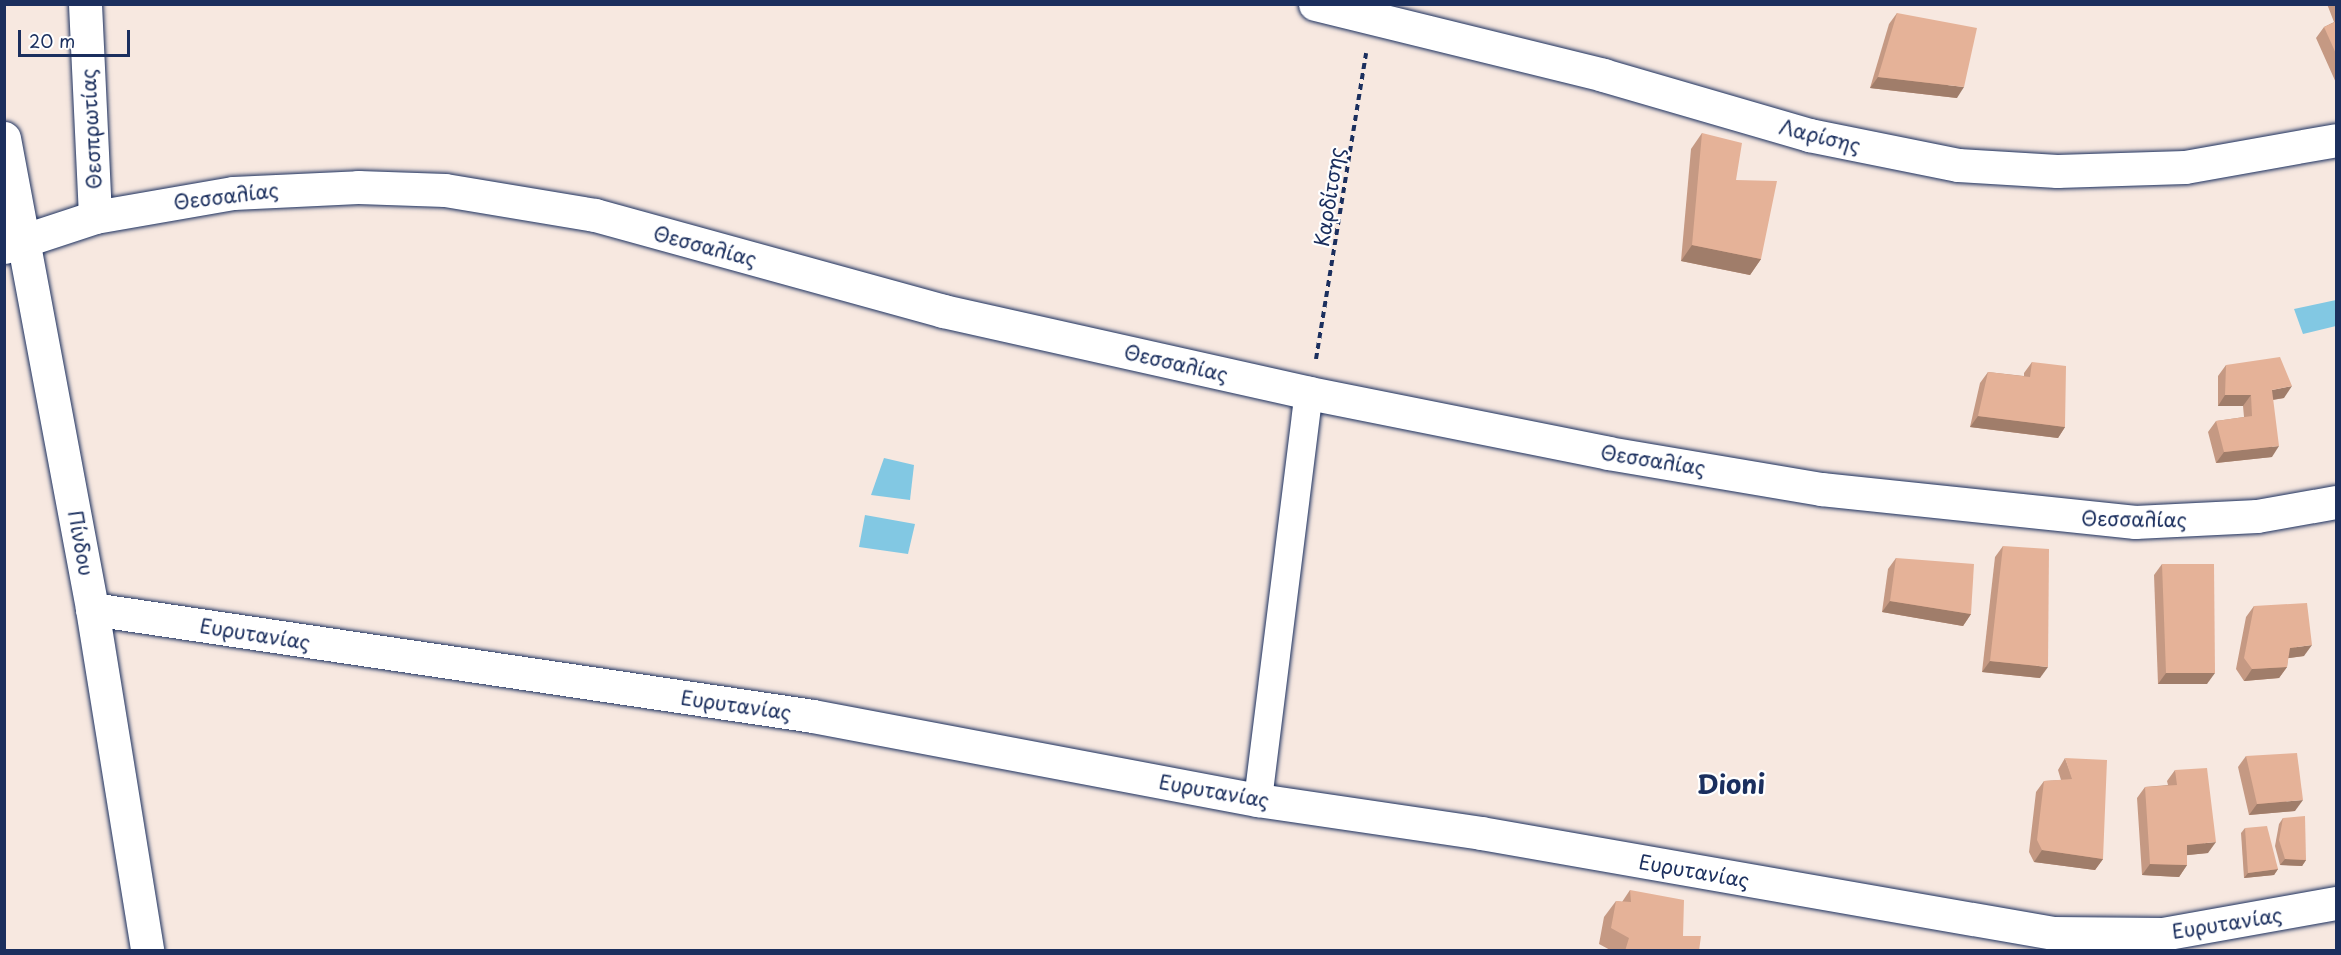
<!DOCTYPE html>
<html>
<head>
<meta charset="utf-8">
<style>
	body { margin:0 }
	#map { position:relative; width:2341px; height:955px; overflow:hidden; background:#f7e8e0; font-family:"Playpen Sans",sans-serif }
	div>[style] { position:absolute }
	.water>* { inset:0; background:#82c8e3 }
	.path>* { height:4px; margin-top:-2px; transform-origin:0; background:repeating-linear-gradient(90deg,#1b2f5e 0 6px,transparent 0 10.5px) }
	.roads { filter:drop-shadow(0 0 2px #1b2f5e) drop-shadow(0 0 2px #1b2f5e) }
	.pedestrian>* { height:28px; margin:-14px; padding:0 14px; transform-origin:14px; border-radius:14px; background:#fff }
	.minor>* { height:33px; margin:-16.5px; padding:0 16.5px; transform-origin:16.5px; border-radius:16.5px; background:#fff }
	.wall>* { inset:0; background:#c59983 }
	.shaded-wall>* { inset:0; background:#a07d6a }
	.building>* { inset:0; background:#e5b298 }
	span { translate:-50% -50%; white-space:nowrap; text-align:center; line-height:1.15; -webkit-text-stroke:4.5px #fff; paint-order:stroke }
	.street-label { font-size:20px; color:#1b2f5e }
	.district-label { font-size:26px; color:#1b2f5e; font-weight:700 }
	.frame { position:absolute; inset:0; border:6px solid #1b2f5e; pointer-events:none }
	.scale { position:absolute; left:18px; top:30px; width:112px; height:27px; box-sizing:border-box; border:3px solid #1b2f5e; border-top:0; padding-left:8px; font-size:18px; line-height:21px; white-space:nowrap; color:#1b2f5e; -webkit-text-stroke:4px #fff; paint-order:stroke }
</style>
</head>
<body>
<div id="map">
	<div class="water">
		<i style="clip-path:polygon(2336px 300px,2336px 326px,2303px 334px,2294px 309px)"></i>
		<i style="clip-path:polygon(884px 458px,914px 465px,910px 500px,871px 495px)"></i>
		<i style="clip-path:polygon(865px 515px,915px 524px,908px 554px,859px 547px)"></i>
	</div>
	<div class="path">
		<i style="left:1316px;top:359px;width:310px;rotate:-80.7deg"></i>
	</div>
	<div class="roads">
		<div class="pedestrian">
			<i style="left:1258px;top:800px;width:410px;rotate:-82.9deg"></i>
		</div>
		<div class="minor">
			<i style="left:85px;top:4px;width:213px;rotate:87.3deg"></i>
			<i style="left:1315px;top:4px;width:297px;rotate:13.8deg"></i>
			<i style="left:1603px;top:75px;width:215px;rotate:16.2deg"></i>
			<i style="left:1809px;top:135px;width:152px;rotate:11.4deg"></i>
			<i style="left:1958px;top:165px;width:99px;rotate:3.5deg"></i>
			<i style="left:2057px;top:171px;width:128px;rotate:-1.8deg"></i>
			<i style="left:2185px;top:167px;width:153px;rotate:-10.1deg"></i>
			<i style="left:4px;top:138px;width:479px;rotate:79.4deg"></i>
			<i style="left:92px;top:609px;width:345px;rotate:80.8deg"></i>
			<i style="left:4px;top:247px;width:96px;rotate:-18.2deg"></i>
			<i style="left:95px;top:217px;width:140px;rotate:-9.9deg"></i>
			<i style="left:233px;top:193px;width:125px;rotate:-2.7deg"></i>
			<i style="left:358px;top:187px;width:87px;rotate:2deg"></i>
			<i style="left:445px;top:190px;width:152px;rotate:9.5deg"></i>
			<i style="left:595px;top:215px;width:361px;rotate:15.4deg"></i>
			<i style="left:943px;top:311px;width:375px;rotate:12.6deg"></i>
			<i style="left:1309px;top:393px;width:305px;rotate:11.3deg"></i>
			<i style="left:1608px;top:453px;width:216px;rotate:9.6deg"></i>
			<i style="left:1821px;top:489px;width:316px;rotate:6deg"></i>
			<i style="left:2135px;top:522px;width:122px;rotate:-2.8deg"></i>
			<i style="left:2257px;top:516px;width:80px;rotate:-10deg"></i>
			<i style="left:92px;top:609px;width:729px;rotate:8.44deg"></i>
			<i style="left:813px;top:716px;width:453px;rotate:10.7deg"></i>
			<i style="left:1258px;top:800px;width:225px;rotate:8.4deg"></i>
			<i style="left:1481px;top:833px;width:581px;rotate:9.92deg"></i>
			<i style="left:2053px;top:933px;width:109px;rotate:0.5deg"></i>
			<i style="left:2162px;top:934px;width:177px;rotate:-10.1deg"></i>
		</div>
	</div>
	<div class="wall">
		<i style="clip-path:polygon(2327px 4px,2337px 4px,2337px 85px,2316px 38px,2324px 27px,2334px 22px)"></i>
		<i style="clip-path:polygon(1897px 13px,1957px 98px,1870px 88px,1889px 24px)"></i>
		<i style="clip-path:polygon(1702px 133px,1736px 180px,1761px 259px,1750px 275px,1681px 261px,1691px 149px)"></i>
		<i style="clip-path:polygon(2032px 362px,2065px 427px,2058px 438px,1970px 427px,1980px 383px,1988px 372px,2024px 376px,2024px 373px)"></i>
		<i style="clip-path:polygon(2226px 365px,2284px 398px,2273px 400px,2272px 457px,2216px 463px,2208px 432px,2216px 421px,2244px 417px,2243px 406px,2218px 406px,2218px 376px)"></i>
		<i style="clip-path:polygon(2003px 546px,2040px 678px,1982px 672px,1995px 557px)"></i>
		<i style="clip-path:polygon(1896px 558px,1971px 614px,1963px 626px,1882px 612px,1888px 569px)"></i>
		<i style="clip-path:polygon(2162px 564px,2207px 684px,2158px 684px,2154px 575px)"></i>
		<i style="clip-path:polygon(2254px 606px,2304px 656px,2288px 658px,2287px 667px,2279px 678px,2244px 681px,2236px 669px,2246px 617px)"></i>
		<i style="clip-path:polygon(2246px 756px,2295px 811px,2249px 815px,2238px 767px)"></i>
		<i style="clip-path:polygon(2065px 758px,2103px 859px,2095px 870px,2034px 862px,2029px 852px,2036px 792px,2044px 781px,2061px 780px,2058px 770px)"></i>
		<i style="clip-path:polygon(2175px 770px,2208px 853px,2187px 855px,2187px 865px,2179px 877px,2142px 875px,2137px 798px,2145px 787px,2168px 785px,2167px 781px)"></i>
		<i style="clip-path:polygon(2283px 818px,2306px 860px,2302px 866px,2280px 865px,2275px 846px,2279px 824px)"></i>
		<i style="clip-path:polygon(2245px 828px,2278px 869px,2274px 875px,2244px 878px,2241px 833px)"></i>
		<i style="clip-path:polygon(1630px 890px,1683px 936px,1699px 951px,1612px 951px,1599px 944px,1604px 917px,1616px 901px,1622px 902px)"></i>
	</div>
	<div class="shaded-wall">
		<i style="clip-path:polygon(1878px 77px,1964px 87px,1957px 98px,1870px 88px)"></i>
		<i style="clip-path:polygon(1692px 245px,1761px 259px,1750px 275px,1681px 261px)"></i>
		<i style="clip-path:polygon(2292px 386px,2284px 398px,2264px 401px,2272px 390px)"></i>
		<i style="clip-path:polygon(2225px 395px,2251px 395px,2243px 406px,2218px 406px)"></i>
		<i style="clip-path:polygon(1978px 416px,2065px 427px,2058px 438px,1970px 427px)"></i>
		<i style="clip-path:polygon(2279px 446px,2272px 457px,2216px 463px,2224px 452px)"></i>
		<i style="clip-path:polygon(1890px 601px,1971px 614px,1963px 626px,1882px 612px)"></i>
		<i style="clip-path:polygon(2312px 645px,2304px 656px,2282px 659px,2290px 648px)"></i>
		<i style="clip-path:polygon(1990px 661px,2048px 667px,2040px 678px,1982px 672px)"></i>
		<i style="clip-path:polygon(2287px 667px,2279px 678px,2244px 681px,2252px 669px)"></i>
		<i style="clip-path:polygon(2166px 673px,2215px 673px,2207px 684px,2158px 684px)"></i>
		<i style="clip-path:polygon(2303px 800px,2295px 811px,2249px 815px,2257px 804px)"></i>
		<i style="clip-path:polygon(2216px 842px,2208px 853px,2179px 856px,2187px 845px)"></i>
		<i style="clip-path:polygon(2042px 850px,2103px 859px,2095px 870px,2034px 862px)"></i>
		<i style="clip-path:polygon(2285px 859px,2306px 860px,2302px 866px,2280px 865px)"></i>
		<i style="clip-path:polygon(2150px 864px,2187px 865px,2179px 877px,2142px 875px)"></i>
		<i style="clip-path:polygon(2278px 869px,2274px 875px,2244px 878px,2248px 873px)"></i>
	</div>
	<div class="building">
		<i style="clip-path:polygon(1897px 13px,1977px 28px,1964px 87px,1878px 77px)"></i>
		<i style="clip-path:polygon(2337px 21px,2337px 56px,2324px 27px)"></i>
		<i style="clip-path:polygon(1702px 133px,1742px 143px,1736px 180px,1777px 181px,1761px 259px,1692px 245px)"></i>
		<i style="clip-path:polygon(2280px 357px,2292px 386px,2272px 390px,2279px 446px,2224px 452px,2216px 421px,2252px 416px,2251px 395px,2225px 395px,2226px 365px)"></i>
		<i style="clip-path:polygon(2032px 362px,2066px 366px,2065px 427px,1978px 416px,1988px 372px,2030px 377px)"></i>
		<i style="clip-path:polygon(2003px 546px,2049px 549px,2048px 667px,1990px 661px)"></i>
		<i style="clip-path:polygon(1896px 558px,1974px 564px,1971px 614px,1890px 601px)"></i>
		<i style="clip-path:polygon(2162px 564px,2214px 564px,2215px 673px,2166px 673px)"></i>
		<i style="clip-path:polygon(2307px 603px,2312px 645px,2290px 648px,2287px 667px,2252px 669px,2244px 658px,2254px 606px)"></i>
		<i style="clip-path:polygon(2297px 753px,2303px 800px,2257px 804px,2246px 756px)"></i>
		<i style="clip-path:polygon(2065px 758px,2107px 760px,2103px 859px,2042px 850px,2037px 840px,2044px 781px,2072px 779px)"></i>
		<i style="clip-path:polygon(2207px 768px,2216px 842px,2187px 845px,2187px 865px,2150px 864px,2145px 787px,2177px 785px,2175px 770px)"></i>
		<i style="clip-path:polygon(2305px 816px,2306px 860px,2285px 859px,2279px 840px,2283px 818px)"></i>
		<i style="clip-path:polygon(2267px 826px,2278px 869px,2248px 873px,2245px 828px)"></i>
		<i style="clip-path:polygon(1630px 890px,1684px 900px,1683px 936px,1701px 936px,1699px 951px,1625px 951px,1629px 938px,1611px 928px,1616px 901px,1631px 902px)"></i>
	</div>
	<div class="street-label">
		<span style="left:91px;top:129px;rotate:-93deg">Θεσπρωτίας</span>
		<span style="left:1820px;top:136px;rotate:14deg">Λαρίσης</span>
		<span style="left:226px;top:196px;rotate:-7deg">Θεσσαλίας</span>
		<span style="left:1329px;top:197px;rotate:-81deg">Καρδίτσης</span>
		<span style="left:705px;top:246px;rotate:15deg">Θεσσαλίας</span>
		<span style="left:1176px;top:363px;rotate:13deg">Θεσσαλίας</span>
		<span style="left:1653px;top:460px;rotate:9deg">Θεσσαλίας</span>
		<span style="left:2134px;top:519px;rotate:1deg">Θεσσαλίας</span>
		<span style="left:81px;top:543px;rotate:80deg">Πίνδου</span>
		<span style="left:255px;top:634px;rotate:9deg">Ευρυτανίας</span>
		<span style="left:736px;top:705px;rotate:8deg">Ευρυτανίας</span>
		<span style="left:1214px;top:791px;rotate:10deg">Ευρυτανίας</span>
		<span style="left:1694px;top:871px;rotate:10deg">Ευρυτανίας</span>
		<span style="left:2227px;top:923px;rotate:-9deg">Ευρυτανίας</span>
	</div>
	<div class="district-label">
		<span style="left:1731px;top:784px">Dioni</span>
	</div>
	<div class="frame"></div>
	<div class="scale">20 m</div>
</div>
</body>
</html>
